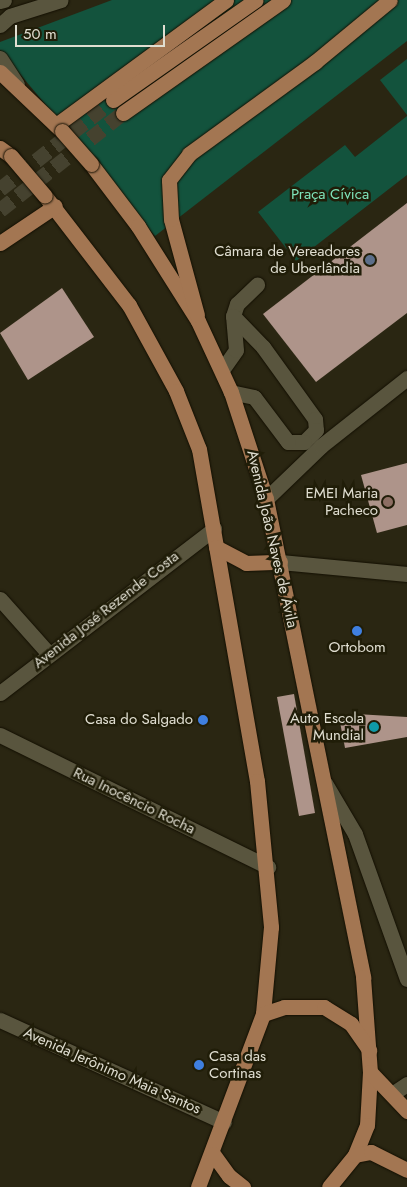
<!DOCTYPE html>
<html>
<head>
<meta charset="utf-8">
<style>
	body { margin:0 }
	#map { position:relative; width:407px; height:1187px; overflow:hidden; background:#2a2612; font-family:Jost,sans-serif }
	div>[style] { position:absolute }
	.green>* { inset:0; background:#13533d }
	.building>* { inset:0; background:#ae948a }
	.major-tunnel>* { height:15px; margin-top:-7.5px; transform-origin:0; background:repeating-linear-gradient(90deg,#45422f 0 15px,transparent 0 23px) }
	.roads { filter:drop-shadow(0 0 1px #130f00) drop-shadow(0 0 1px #130f00) }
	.minor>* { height:15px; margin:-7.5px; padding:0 7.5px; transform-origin:7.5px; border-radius:7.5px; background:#59553e }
	.major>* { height:15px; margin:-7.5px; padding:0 7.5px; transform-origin:7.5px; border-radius:7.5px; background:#a37652 }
	.bridges { filter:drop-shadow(0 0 1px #130f00) drop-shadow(0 0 1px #130f00) }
	.major-bridge>* { height:15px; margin:-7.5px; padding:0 7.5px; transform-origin:7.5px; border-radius:7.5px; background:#a37652 }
	.dots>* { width:14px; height:14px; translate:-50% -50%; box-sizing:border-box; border:2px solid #201d08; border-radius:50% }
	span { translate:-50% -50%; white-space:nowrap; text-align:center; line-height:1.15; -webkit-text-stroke:5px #201d08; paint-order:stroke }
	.park-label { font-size:15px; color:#7ee3b9 }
	.poi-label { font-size:15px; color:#e0ded1 }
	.right { translate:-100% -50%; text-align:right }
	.left { translate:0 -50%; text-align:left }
	.street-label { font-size:15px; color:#e0ded1 }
	.scale { position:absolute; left:15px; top:25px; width:150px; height:22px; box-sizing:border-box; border:2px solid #e0ded1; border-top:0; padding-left:6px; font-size:15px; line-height:18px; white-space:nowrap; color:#e0ded1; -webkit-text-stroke:4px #201d08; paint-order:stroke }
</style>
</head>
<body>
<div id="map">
	<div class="green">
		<i style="clip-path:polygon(112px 0,407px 0,407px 41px,155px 236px,0 50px,0 42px)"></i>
		<i style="clip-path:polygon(407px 59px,407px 115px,380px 80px)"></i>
		<i style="clip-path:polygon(407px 116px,407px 175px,296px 261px,258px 212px,345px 145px,355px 157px)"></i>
	</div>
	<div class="building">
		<i style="clip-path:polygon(407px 203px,407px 313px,316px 382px,263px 314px)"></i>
		<i style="clip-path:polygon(62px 288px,94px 337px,28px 380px,0 333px)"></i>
		<i style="clip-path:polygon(407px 463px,407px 525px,377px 533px,361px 475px)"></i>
		<i style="clip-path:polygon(294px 694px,315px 813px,299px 816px,277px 697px)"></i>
		<i style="clip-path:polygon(356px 714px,407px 717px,407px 737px,345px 748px,339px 717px)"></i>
	</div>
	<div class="major-tunnel">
		<i style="left:0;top:189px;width:144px;rotate:-38.2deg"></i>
		<i style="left:0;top:210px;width:157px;rotate:-38.3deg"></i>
	</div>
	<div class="roads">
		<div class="minor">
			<i style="left:0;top:1px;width:4px;rotate:-14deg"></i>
			<i style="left:0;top:25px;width:13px;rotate:-42deg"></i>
			<i style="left:10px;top:16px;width:53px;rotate:-17.4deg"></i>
			<i style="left:0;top:58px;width:31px;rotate:57deg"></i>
			<i style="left:233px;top:316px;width:13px;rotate:-72deg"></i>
			<i style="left:237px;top:304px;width:28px;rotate:-44deg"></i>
			<i style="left:222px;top:370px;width:24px;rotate:-55deg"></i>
			<i style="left:236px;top:350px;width:34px;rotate:-95deg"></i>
			<i style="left:233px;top:316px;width:43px;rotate:45.9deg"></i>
			<i style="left:263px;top:347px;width:89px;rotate:54.2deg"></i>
			<i style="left:315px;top:419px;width:11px;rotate:85deg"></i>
			<i style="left:316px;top:430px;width:17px;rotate:135deg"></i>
			<i style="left:304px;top:442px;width:16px;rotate:180deg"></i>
			<i style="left:288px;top:442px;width:56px;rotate:-127.1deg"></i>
			<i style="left:254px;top:397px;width:24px;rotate:-168deg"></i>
			<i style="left:266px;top:499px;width:76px;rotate:-43.9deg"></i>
			<i style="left:321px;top:446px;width:110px;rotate:-38.3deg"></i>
			<i style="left:280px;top:562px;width:128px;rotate:5.4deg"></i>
			<i style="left:0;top:599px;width:74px;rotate:48.3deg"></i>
			<i style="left:0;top:693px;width:270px;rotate:-37.5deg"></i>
			<i style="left:0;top:735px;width:299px;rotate:26.2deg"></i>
			<i style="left:325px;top:783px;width:59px;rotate:59.5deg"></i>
			<i style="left:355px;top:834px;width:154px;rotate:70.3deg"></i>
			<i style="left:0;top:1020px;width:246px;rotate:24.5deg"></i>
			<i style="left:392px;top:1094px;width:18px;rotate:-34deg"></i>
		</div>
		<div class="major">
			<i style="left:0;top:72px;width:86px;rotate:43.6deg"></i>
			<i style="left:113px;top:100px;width:174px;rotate:-35deg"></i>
			<i style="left:123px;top:113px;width:196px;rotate:-35.2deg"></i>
			<i style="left:56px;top:125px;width:211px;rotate:-36.3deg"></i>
			<i style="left:0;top:148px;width:14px;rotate:36deg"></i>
			<i style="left:91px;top:164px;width:78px;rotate:52.8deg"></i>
			<i style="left:138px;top:226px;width:112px;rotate:57.7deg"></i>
			<i style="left:198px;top:321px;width:78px;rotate:65.1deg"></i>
			<i style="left:231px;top:392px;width:113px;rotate:71.9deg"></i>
			<i style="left:266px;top:499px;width:488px;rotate:78.5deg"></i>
			<i style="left:363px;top:977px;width:95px;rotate:85.8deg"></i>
			<i style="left:370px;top:1072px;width:53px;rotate:93.2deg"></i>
			<i style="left:367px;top:1125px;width:32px;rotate:112deg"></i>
			<i style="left:355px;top:1155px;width:41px;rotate:129.1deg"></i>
			<i style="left:45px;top:196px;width:138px;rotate:52.4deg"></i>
			<i style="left:129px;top:305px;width:98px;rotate:61.3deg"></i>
			<i style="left:176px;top:391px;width:62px;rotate:68.4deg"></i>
			<i style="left:199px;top:449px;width:337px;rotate:80.1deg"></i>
			<i style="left:257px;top:781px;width:147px;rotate:84.5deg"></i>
			<i style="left:271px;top:927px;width:87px;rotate:95.3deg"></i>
			<i style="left:263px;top:1014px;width:185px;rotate:110.6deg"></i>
			<i style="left:0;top:243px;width:66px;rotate:-33.9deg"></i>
			<i style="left:197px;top:315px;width:99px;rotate:-105.2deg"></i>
			<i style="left:171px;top:219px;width:39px;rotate:-93deg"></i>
			<i style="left:169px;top:180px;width:33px;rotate:-52deg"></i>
			<i style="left:189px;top:154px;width:156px;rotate:-36.1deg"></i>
			<i style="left:315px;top:62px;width:97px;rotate:-39.6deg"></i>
			<i style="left:216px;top:547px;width:34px;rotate:28deg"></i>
			<i style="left:246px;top:563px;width:34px;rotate:-2deg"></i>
			<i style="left:263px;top:1014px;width:22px;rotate:-18deg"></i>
			<i style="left:284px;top:1007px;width:40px"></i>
			<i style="left:324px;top:1007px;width:32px;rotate:32deg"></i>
			<i style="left:351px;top:1024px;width:32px;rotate:55deg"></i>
			<i style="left:370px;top:1072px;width:54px;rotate:46.5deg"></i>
			<i style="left:213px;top:1154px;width:27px;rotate:54deg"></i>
			<i style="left:229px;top:1176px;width:18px;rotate:38deg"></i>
			<i style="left:355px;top:1155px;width:16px;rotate:-11deg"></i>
			<i style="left:371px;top:1152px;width:40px;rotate:26.6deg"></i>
		</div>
	</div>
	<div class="bridges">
		<div class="major-bridge">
			<i style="left:62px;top:131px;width:44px;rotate:48.7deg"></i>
			<i style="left:11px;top:156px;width:52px;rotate:49.6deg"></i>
		</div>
	</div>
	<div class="dots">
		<i style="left:370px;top:260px;background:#5c6f8a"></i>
		<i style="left:388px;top:502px;background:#8d6e63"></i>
		<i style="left:357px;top:631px;background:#3f7fe0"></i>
		<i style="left:203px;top:720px;background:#3f7fe0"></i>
		<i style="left:374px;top:727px;background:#0f9aa8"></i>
		<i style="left:199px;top:1065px;background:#3f7fe0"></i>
	</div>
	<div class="park-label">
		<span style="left:330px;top:195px">Praça Cívica</span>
	</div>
	<div class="poi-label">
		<span class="right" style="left:360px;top:260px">Câmara de Vereadores<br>de Uberlândia</span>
		<span class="right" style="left:378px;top:502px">EMEI Maria<br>Pacheco</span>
		<span style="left:357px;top:648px">Ortobom</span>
		<span class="right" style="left:364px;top:727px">Auto Escola<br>Mundial</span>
		<span class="right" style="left:193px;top:720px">Casa do Salgado</span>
		<span class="left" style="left:209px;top:1065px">Casa das<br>Cortinas</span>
	</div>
	<div class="street-label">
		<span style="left:272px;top:539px;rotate:77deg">Avenida João Naves de Ávila</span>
		<span style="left:106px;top:610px;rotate:-38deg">Avenida José Rezende Costa</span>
		<span style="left:134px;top:801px;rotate:26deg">Rua Inocêncio Rocha</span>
		<span style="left:112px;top:1071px;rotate:24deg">Avenida Jerônimo Maia Santos</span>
	</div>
	<div class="scale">50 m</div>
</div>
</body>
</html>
